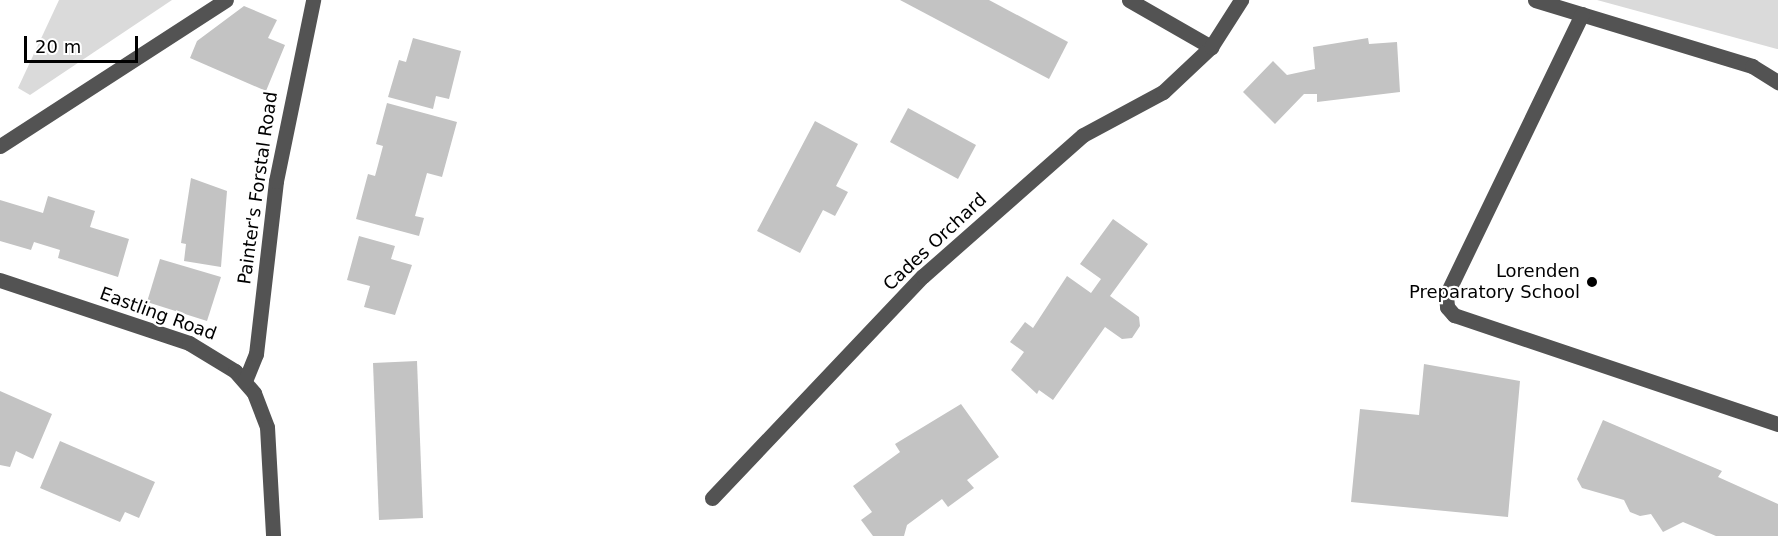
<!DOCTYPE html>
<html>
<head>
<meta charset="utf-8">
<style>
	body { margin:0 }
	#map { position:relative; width:1778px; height:536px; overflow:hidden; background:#fff; font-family:"DejaVu Sans",sans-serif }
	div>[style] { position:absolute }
	.green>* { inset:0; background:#dadada }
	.building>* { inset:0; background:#c3c3c3 }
	.minor>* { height:15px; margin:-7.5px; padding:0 7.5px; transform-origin:7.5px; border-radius:7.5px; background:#535353 }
	.dots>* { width:16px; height:16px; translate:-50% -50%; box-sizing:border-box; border:3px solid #fff; border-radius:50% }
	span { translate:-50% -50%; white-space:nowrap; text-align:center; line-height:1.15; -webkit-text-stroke:4.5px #fff; paint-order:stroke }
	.street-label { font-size:18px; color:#000 }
	.poi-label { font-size:18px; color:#000 }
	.right { translate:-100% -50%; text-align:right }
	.scale { position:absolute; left:24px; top:36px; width:114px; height:27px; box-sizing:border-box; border:3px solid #000; border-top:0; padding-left:8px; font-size:18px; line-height:21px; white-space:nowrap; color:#000; -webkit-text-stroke:4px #fff; paint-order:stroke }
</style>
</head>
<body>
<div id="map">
	<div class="green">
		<i style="clip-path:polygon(59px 0,172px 0,30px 95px,18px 88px)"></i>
		<i style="clip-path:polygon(1597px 0,1778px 0,1778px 49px,1777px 49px)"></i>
	</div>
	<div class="building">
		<i style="clip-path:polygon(900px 0,989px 0,1068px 42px,1049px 79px)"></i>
		<i style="clip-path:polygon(244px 6px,277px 20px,268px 38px,285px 45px,266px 91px,190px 58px,197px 41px)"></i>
		<i style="clip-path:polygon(413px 38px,461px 51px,449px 99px,436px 96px,433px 109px,388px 97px,399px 60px,406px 62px)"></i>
		<i style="clip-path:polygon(1368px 38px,1369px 44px,1397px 42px,1400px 92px,1317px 102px,1317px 94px,1304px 94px,1275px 124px,1243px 92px,1273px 61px,1287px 75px,1315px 69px,1313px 47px)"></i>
		<i style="clip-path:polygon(387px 103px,457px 122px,442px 177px,427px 173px,415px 216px,424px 218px,419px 236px,356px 219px,368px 174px,375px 176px,378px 165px,383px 146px,376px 144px)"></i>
		<i style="clip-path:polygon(908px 108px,976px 145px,958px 179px,890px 142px)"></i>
		<i style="clip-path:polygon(815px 121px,858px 144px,836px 186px,848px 192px,835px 216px,823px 210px,800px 253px,757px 231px)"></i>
		<i style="clip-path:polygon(191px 178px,227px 191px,221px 267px,184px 261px,186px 244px,181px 243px)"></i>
		<i style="clip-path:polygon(48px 196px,95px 211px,90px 227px,129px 239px,118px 277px,58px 258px,60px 250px,34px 242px,31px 250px,0 241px,0 200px,43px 213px)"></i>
		<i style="clip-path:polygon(1113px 219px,1148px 244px,1110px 296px,1139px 317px,1140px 326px,1132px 338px,1122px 339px,1105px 327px,1053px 400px,1039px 390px,1037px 394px,1011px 370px,1024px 352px,1010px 342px,1025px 322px,1033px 328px,1067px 276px,1091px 293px,1101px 279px,1080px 264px)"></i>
		<i style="clip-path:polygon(359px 236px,395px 246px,391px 259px,412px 265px,395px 315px,364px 307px,370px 286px,347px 280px)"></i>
		<i style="clip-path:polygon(160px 259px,221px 277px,207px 321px,147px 302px)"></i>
		<i style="clip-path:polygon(417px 361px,423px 518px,379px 520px,373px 363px)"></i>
		<i style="clip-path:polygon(1424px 364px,1520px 381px,1508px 517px,1351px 502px,1360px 409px,1419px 415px)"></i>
		<i style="clip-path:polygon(0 391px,52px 414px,33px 459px,16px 451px,10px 467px,0 465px)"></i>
		<i style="clip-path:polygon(961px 404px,999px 457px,967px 480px,974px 488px,948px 507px,942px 499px,907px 525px,904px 536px,873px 536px,861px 520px,872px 512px,853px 486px,900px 452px,895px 444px)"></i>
		<i style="clip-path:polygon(1603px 420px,1722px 471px,1718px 477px,1778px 504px,1778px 536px,1716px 536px,1683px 522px,1663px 532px,1651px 514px,1640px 516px,1630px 512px,1624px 500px,1582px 488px,1577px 479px)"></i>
		<i style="clip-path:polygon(60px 441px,155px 482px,139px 518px,125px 512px,120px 522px,40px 488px)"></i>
	</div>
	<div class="minor">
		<i style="left:1129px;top:0;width:95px;rotate:29.8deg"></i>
		<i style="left:1535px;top:0;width:227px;rotate:16.9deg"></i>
		<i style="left:1752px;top:66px;width:31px;rotate:32deg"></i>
		<i style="left:1582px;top:14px;width:312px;rotate:115.8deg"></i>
		<i style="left:1446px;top:295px;width:12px;rotate:85deg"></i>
		<i style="left:1447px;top:307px;width:11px;rotate:49deg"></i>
		<i style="left:1454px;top:315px;width:342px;rotate:18.6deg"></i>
		<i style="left:0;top:146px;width:269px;rotate:-32.9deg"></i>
		<i style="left:0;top:280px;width:199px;rotate:18.4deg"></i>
		<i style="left:189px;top:343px;width:54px;rotate:31.3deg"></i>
		<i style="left:235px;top:371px;width:29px;rotate:49deg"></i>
		<i style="left:254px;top:393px;width:36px;rotate:69deg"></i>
		<i style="left:267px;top:427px;width:109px;rotate:86.8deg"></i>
		<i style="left:245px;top:381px;width:29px;rotate:-68deg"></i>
		<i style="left:256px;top:354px;width:174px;rotate:-83.4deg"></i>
		<i style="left:276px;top:181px;width:185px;rotate:-78.4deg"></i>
		<i style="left:712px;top:498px;width:306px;rotate:-46.5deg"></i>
		<i style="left:923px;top:276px;width:213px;rotate:-41.4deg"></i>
		<i style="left:1083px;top:135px;width:91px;rotate:-28.3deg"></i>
		<i style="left:1163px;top:92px;width:66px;rotate:-43.2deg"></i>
		<i style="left:1211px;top:47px;width:56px;rotate:-57.4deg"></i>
	</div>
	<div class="dots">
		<i style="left:1592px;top:282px;background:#000"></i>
	</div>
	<div class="street-label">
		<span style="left:258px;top:188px;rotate:-82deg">Painter's Forstal Road</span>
		<span style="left:935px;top:242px;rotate:-43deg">Cades Orchard</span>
		<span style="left:158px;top:314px;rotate:20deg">Eastling Road</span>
	</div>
	<div class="poi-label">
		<span class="right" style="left:1580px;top:282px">Lorenden<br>Preparatory School</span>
	</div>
	<div class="scale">20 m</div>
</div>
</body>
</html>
